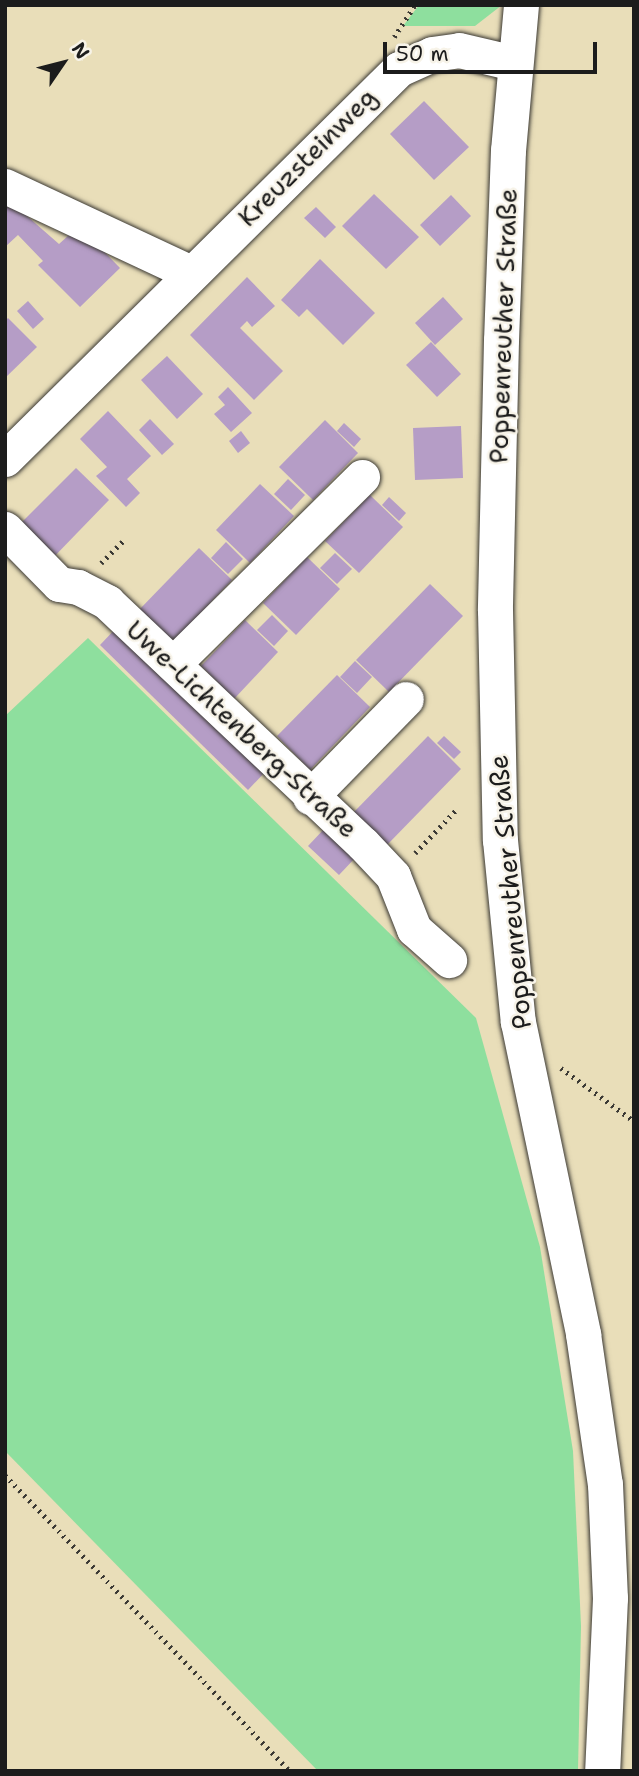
<!DOCTYPE html>
<html>
<head>
<meta charset="utf-8">
<style>
	body { margin:0 }
	#map { position:relative; width:639px; height:1776px; overflow:hidden; background:#e9deb9; font-family:"Shantell Sans",sans-serif }
	div>[style] { position:absolute }
	.green>* { inset:0; background:#8edf9e }
	.building>* { inset:0; background:#b59dc6 }
	.path>* { height:4.5px; margin-top:-2.25px; transform-origin:0; background:repeating-linear-gradient(90deg,#3b3934 0 2px,transparent 0 7px) }
	.roads { filter:drop-shadow(0 0 2px #3b3934) drop-shadow(0 0 2px #3b3934) }
	.minor>* { height:35px; margin:-17.5px; padding:0 17.5px; transform-origin:17.5px; border-radius:17.5px; background:#fff }
	span { translate:-50% -50%; white-space:nowrap; text-align:center; line-height:1.15; -webkit-text-stroke:5px #f7f3e8; paint-order:stroke }
	.street-label { font-size:26px; color:#1c1c1c }
	.frame { position:absolute; inset:0; border:7px solid #1c1c1c; pointer-events:none }
	.north { position:absolute; left:28px; top:28px; width:70px; height:70px; -webkit-text-stroke:5px #f7f3e8; paint-order:stroke; rotate:55deg; font-size:19px; font-weight:700; line-height:28px; text-align:center; color:#1c1c1c }
	.north::after { content:''; display:block; margin:auto; width:24px; height:32px; background:#1c1c1c; clip-path:polygon(50% 0,100% 100%,50% 72%,0 100%) }
	.scale { position:absolute; left:383px; top:42px; width:214px; height:32px; box-sizing:border-box; border:4px solid #1c1c1c; border-top:0; padding-left:9px; font-size:21px; line-height:24px; white-space:nowrap; color:#1c1c1c; -webkit-text-stroke:5px #f7f3e8; paint-order:stroke }
</style>
</head>
<body>
<div id="map">
	<div class="green">
		<i style="clip-path:polygon(419px 5px,502px 5px,475px 26px,403px 26px)"></i>
		<i style="clip-path:polygon(88px 638px,476px 1018px,540px 1247px,573px 1451px,581px 1626px,578px 1771px,318px 1771px,5px 1451px,5px 716px)"></i>
	</div>
	<div class="building">
		<i style="clip-path:polygon(424px 101px,469px 147px,434px 180px,390px 134px)"></i>
		<i style="clip-path:polygon(374px 194px,419px 237px,386px 269px,342px 226px)"></i>
		<i style="clip-path:polygon(451px 195px,471px 216px,440px 246px,420px 225px)"></i>
		<i style="clip-path:polygon(11px 202px,59px 244px,79px 226px,120px 268px,80px 307px,38px 265px,43px 261px,18px 235px,5px 247px,5px 208px)"></i>
		<i style="clip-path:polygon(316px 207px,336px 227px,325px 238px,304px 218px)"></i>
		<i style="clip-path:polygon(320px 259px,375px 313px,343px 345px,307px 309px,299px 317px,281px 300px)"></i>
		<i style="clip-path:polygon(247px 277px,275px 306px,252px 327px,247px 321px,240px 328px,283px 371px,254px 400px,190px 335px)"></i>
		<i style="clip-path:polygon(443px 297px,463px 319px,435px 345px,415px 323px)"></i>
		<i style="clip-path:polygon(28px 301px,44px 319px,33px 329px,17px 311px)"></i>
		<i style="clip-path:polygon(8px 318px,37px 347px,5px 378px,5px 321px)"></i>
		<i style="clip-path:polygon(431px 342px,461px 374px,437px 397px,406px 365px)"></i>
		<i style="clip-path:polygon(167px 356px,203px 394px,177px 419px,141px 380px)"></i>
		<i style="clip-path:polygon(228px 387px,252px 413px,231px 432px,214px 414px,225px 405px,218px 397px)"></i>
		<i style="clip-path:polygon(108px 411px,151px 456px,127px 479px,140px 493px,126px 507px,96px 476px,107px 467px,80px 439px)"></i>
		<i style="clip-path:polygon(150px 419px,174px 444px,162px 455px,139px 430px)"></i>
		<i style="clip-path:polygon(325px 420px,358px 453px,313px 500px,279px 467px)"></i>
		<i style="clip-path:polygon(344px 423px,361px 439px,354px 447px,337px 431px)"></i>
		<i style="clip-path:polygon(461px 426px,463px 478px,415px 480px,413px 428px)"></i>
		<i style="clip-path:polygon(241px 431px,250px 443px,238px 453px,229px 441px)"></i>
		<i style="clip-path:polygon(76px 468px,109px 500px,49px 562px,16px 528px)"></i>
		<i style="clip-path:polygon(288px 479px,305px 495px,291px 510px,274px 494px)"></i>
		<i style="clip-path:polygon(260px 484px,294px 516px,250px 563px,216px 530px)"></i>
		<i style="clip-path:polygon(370px 495px,403px 527px,359px 573px,325px 541px)"></i>
		<i style="clip-path:polygon(389px 497px,406px 513px,399px 521px,382px 505px)"></i>
		<i style="clip-path:polygon(226px 542px,243px 559px,228px 574px,211px 558px)"></i>
		<i style="clip-path:polygon(199px 548px,232px 580px,172px 643px,138px 611px)"></i>
		<i style="clip-path:polygon(335px 553px,352px 569px,337px 584px,320px 568px)"></i>
		<i style="clip-path:polygon(307px 557px,340px 589px,296px 635px,263px 603px)"></i>
		<i style="clip-path:polygon(430px 584px,463px 616px,389px 692px,356px 660px)"></i>
		<i style="clip-path:polygon(272px 615px,288px 631px,274px 646px,257px 630px)"></i>
		<i style="clip-path:polygon(245px 620px,278px 652px,234px 699px,201px 666px)"></i>
		<i style="clip-path:polygon(119px 625px,267px 770px,248px 790px,100px 645px)"></i>
		<i style="clip-path:polygon(355px 661px,372px 677px,357px 693px,340px 677px)"></i>
		<i style="clip-path:polygon(337px 675px,370px 707px,310px 770px,277px 736px)"></i>
		<i style="clip-path:polygon(428px 736px,461px 769px,387px 845px,354px 812px)"></i>
		<i style="clip-path:polygon(444px 736px,461px 752px,454px 759px,437px 743px)"></i>
		<i style="clip-path:polygon(325px 828px,356px 857px,339px 875px,308px 846px)"></i>
	</div>
	<div class="path">
		<i style="left:394px;top:37px;width:38px;rotate:-57deg"></i>
		<i style="left:101px;top:563px;width:34px;rotate:-45deg"></i>
		<i style="left:415px;top:853px;width:62px;rotate:-46.3deg"></i>
		<i style="left:561px;top:1068px;width:90px;rotate:36deg"></i>
		<i style="left:5px;top:1475px;width:411px;rotate:46.1deg"></i>
	</div>
	<div class="roads">
		<div class="minor">
			<i style="left:521px;top:5px;width:146px;rotate:95.1deg"></i>
			<i style="left:508px;top:150px;width:190px;rotate:92.1deg"></i>
			<i style="left:501px;top:340px;width:270px;rotate:91.3deg"></i>
			<i style="left:495px;top:610px;width:230px;rotate:88.8deg"></i>
			<i style="left:500px;top:840px;width:183px;rotate:84.4deg"></i>
			<i style="left:518px;top:1022px;width:319px;rotate:78.2deg"></i>
			<i style="left:583px;top:1334px;width:152px;rotate:81.7deg"></i>
			<i style="left:605px;top:1484px;width:114px;rotate:87.5deg"></i>
			<i style="left:610px;top:1598px;width:173px;rotate:92.6deg"></i>
			<i style="left:5px;top:186px;width:205px;rotate:25.1deg"></i>
			<i style="left:5px;top:459px;width:554px;rotate:-44.71deg"></i>
			<i style="left:399px;top:69px;width:36px;rotate:-24deg"></i>
			<i style="left:432px;top:54px;width:27px;rotate:-8deg"></i>
			<i style="left:459px;top:50px;width:57px;rotate:13.3deg"></i>
			<i style="left:5px;top:529px;width:77px;rotate:45.5deg"></i>
			<i style="left:59px;top:584px;width:19px;rotate:9deg"></i>
			<i style="left:78px;top:587px;width:33px;rotate:27deg"></i>
			<i style="left:107px;top:602px;width:352px;rotate:43.4deg"></i>
			<i style="left:363px;top:844px;width:44px;rotate:46.8deg"></i>
			<i style="left:393px;top:876px;width:57px;rotate:68.4deg"></i>
			<i style="left:414px;top:929px;width:47px;rotate:41.5deg"></i>
			<i style="left:173px;top:664px;width:266px;rotate:-44.7deg"></i>
			<i style="left:310px;top:797px;width:137px;rotate:-45.6deg"></i>
		</div>
	</div>
	<div class="street-label">
		<span style="left:307px;top:157px;rotate:-45deg">Kreuzsteinweg</span>
		<span style="left:503px;top:326px;rotate:-88deg">Poppenreuther Straße</span>
		<span style="left:242px;top:729px;rotate:43deg">Uwe-Lichtenberg-Straße</span>
		<span style="left:510px;top:892px;rotate:-95deg">Poppenreuther Straße</span>
	</div>
	<div class="frame"></div>
	<div class="north">N</div>
	<div class="scale">50 m</div>
</div>
</body>
</html>
